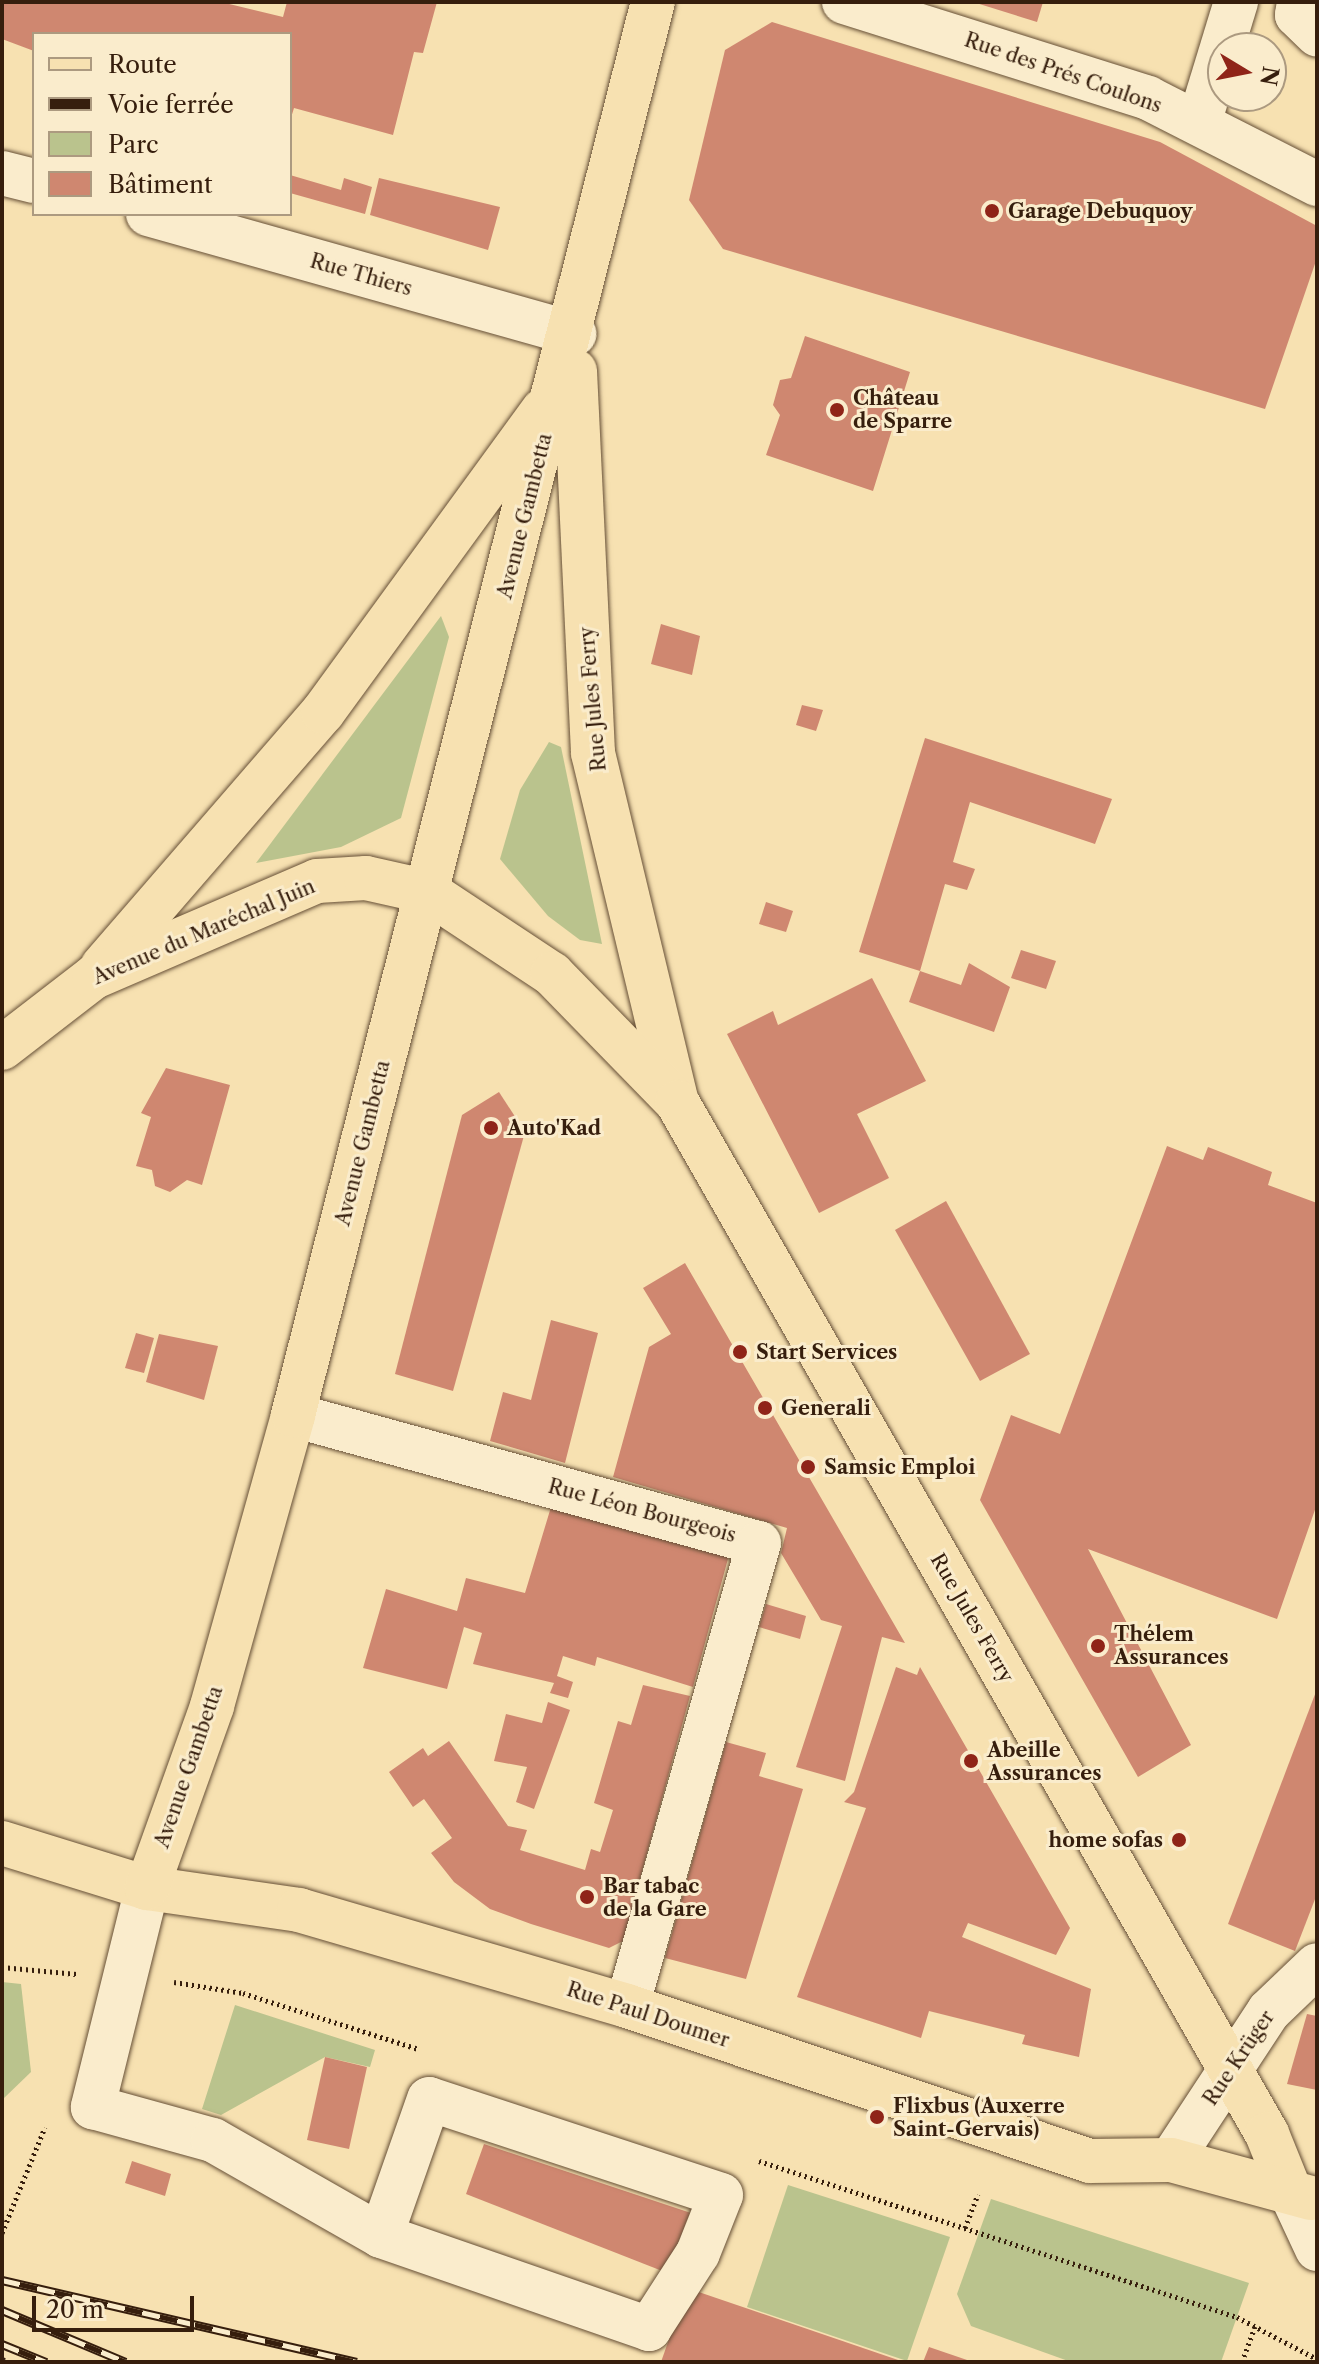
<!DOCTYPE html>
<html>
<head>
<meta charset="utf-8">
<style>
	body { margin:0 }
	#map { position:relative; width:1319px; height:2364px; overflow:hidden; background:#f7e1b1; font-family:"Libre Caslon Text",serif }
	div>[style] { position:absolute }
	.green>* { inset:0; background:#bac38d }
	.building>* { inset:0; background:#cf8770 }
	.path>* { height:5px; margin-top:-2.5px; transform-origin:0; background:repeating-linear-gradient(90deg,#361e0d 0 2px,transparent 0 6px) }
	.roads { filter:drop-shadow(0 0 2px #664f36) drop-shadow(0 0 2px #664f36) }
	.minor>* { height:44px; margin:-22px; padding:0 22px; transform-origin:22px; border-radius:22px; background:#faeccc }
	.major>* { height:44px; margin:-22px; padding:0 22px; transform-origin:22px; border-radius:22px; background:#f7e1b1 }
	.rail>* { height:9px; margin-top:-4.5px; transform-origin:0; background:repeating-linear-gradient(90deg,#faeccc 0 18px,#361e0d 0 36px); box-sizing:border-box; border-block:2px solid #361e0d }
	.dots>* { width:22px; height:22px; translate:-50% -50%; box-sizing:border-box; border:4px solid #faeccc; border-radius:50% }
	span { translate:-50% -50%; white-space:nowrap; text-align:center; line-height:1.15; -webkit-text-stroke:6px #faeccc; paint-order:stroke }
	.street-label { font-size:20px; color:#361e0d }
	.poi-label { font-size:20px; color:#361e0d; font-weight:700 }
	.left { translate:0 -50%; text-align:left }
	.right { translate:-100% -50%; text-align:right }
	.frame { position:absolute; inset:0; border:4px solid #361e0d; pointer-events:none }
	.legend { position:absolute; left:32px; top:32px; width:260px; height:184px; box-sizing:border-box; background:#faeccc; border:2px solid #ac9a80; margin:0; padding:10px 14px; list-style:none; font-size:24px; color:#361e0d }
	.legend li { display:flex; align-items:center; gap:16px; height:40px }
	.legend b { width:40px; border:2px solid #ac9a80 }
	.north { position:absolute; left:1207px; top:32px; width:80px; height:80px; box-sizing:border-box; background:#faeccc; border:2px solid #ac9a80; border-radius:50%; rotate:100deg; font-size:22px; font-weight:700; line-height:32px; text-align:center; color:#361e0d }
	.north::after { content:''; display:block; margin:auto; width:28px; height:36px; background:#8f2418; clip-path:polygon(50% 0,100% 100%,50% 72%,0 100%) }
	.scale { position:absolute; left:32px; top:2296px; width:162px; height:36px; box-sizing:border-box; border:4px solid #361e0d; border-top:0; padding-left:10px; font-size:24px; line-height:28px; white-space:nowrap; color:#361e0d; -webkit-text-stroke:6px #faeccc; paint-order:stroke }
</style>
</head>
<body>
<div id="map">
	<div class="green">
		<i style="clip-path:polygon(441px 616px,449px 637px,401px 818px,341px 847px,256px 863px)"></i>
		<i style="clip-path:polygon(549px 742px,561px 747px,602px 944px,580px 940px,548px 916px,500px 859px,520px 790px)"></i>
		<i style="clip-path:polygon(2px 1982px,21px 1984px,31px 2072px,2px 2100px)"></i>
		<i style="clip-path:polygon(235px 2005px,375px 2050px,370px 2067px,325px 2057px,221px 2115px,202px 2109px)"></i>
		<i style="clip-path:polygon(788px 2185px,950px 2237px,907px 2361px,747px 2307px)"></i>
		<i style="clip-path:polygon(991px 2199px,1249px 2283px,1221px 2362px,1071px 2362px,971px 2326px,957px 2294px)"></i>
	</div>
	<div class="building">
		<i style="clip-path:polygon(2px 2px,221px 2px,283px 17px,287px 2px,437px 2px,423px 53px,414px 52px,393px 135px,294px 108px,290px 121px,290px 34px,34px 34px,34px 51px,2px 39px)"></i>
		<i style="clip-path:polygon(973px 2px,1043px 2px,1037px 22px)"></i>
		<i style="clip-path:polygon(772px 22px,1160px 142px,1317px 226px,1317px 258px,1265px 409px,723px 249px,689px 200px,725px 50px)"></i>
		<i style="clip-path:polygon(290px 175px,341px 190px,344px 178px,372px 187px,365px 214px,290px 193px)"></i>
		<i style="clip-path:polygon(379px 178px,500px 207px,488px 250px,370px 215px)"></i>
		<i style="clip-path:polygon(805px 336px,910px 372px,873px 491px,766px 455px,780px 415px,773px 405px,780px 380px,791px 378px)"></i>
		<i style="clip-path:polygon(661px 624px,700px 636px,692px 675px,651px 664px)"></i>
		<i style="clip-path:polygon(802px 705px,823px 710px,816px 731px,796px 725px)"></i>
		<i style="clip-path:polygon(925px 738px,1112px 799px,1095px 844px,970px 802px,953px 862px,975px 869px,967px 890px,945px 884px,920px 971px,859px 952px)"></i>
		<i style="clip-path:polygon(766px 902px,793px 911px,786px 932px,759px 924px)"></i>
		<i style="clip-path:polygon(1021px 950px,1056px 961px,1046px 989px,1011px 978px)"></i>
		<i style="clip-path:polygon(969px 963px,1010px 987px,994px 1032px,909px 1002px,920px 971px,961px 985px)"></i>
		<i style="clip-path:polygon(872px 978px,926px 1081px,857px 1114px,889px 1178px,819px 1213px,727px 1034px,773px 1011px,778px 1025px)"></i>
		<i style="clip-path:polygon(166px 1068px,230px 1085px,202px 1185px,187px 1180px,170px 1192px,155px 1186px,152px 1170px,136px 1166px,151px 1117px,141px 1113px)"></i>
		<i style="clip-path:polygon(499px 1092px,525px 1132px,453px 1391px,395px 1374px,462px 1115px)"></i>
		<i style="clip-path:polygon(1167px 1146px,1203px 1160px,1208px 1147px,1272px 1172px,1268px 1185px,1317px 1203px,1317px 1504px,1277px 1619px,1088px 1549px,1191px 1745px,1138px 1777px,980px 1500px,1011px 1415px,1060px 1434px)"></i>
		<i style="clip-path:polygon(946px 1201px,1030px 1354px,980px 1381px,895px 1230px)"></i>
		<i style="clip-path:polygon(685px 1263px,905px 1643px,882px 1637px,845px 1781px,796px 1767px,842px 1626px,821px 1620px,781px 1553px,787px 1528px,613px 1477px,649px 1347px,671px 1334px,643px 1288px)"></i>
		<i style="clip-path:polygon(551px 1320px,598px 1333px,565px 1463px,490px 1441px,503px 1392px,531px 1400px)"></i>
		<i style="clip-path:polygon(136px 1333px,154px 1338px,144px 1373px,125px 1368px)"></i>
		<i style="clip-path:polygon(159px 1334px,218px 1346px,204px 1400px,146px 1382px)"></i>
		<i style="clip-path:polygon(551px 1507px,729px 1555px,693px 1687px,597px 1657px,595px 1666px,563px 1656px,557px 1676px,573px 1682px,568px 1698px,550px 1693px,554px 1683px,473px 1664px,482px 1633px,464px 1627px,447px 1689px,363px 1668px,386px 1589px,457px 1611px,466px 1578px,525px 1593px)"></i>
		<i style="clip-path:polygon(766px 1604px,806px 1616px,800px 1639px,759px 1627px)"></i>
		<i style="clip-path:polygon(896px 1667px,917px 1675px,920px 1667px,1070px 1928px,1056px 1955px,968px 1923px,962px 1937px,1091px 1989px,1079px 2057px,1022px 2044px,1025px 2035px,929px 2011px,921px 2038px,797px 1997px,866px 1808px,844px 1802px,854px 1792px)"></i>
		<i style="clip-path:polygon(643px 1685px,690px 1696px,623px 1941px,609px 1948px,531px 1924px,490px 1909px,454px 1882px,431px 1853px,452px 1838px,424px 1799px,413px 1807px,389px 1772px,423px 1748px,428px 1756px,449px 1741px,508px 1826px,527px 1830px,520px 1850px,585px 1870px,591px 1849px,600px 1852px,613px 1810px,594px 1803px,618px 1721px,631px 1725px)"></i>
		<i style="clip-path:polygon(1317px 1689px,1317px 1894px,1295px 1951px,1228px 1924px)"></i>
		<i style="clip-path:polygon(548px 1702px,570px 1710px,534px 1809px,516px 1802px,527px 1767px,494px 1761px,506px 1714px,542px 1723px)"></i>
		<i style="clip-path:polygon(726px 1742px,766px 1753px,759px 1776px,803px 1789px,746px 1979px,665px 1958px)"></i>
		<i style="clip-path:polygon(1307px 2014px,1317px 2016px,1317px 2090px,1287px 2084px)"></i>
		<i style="clip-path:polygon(325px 2057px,367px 2067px,349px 2149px,307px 2140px)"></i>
		<i style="clip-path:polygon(484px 2144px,697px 2215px,675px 2276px,466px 2194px)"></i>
		<i style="clip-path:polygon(132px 2161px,171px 2174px,165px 2196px,125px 2183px)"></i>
		<i style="clip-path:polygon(687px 2288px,901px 2361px,901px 2362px,661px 2362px)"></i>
		<i style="clip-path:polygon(929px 2347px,970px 2361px,970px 2362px,923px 2362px)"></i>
	</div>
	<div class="path">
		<i style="left:2px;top:1967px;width:75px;rotate:5.3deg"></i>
		<i style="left:174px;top:1982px;width:70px;rotate:9.1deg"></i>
		<i style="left:243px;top:1993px;width:185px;rotate:17.7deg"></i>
		<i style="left:759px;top:2161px;width:503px;rotate:18.07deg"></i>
		<i style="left:1237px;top:2317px;width:90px;rotate:27.7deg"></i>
		<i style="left:965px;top:2228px;width:36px;rotate:-69deg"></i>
		<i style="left:2px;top:2233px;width:114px;rotate:-67.9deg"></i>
		<i style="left:1242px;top:2362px;width:38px;rotate:-70deg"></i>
	</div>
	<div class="roads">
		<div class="minor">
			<i style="left:844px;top:2px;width:319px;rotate:17.5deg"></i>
			<i style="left:1148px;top:98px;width:190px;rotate:27deg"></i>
			<i style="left:1299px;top:2px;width:13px;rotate:99deg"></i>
			<i style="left:1297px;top:15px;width:28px;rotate:44deg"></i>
			<i style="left:1199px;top:123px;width:127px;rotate:-73deg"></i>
			<i style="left:2px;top:173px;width:33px;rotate:14deg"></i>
			<i style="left:148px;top:214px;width:443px;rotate:15.7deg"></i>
			<i style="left:293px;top:1415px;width:483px;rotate:15.4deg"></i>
			<i style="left:759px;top:1543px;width:481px;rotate:105.9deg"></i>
			<i style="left:147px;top:1888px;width:226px;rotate:103.9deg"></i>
			<i style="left:93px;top:2107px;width:124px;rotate:15.4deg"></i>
			<i style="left:213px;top:2140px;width:193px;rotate:29.7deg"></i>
			<i style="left:381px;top:2236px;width:284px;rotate:19.1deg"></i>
			<i style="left:649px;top:2329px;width:90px;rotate:-57.2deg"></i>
			<i style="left:698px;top:2253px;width:62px;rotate:-68.4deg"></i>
			<i style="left:721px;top:2195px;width:307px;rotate:-161.8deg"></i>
			<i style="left:429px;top:2099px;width:145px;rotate:109.3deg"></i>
			<i style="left:1171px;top:2160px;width:178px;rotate:-56.7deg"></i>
			<i style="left:1269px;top:2011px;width:66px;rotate:-43.8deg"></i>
			<i style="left:1290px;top:2191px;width:64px;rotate:65deg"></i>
		</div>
		<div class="major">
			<i style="left:575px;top:371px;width:382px;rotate:87.3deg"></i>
			<i style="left:593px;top:753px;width:357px;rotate:76.5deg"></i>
			<i style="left:102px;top:967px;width:337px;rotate:-49.1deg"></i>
			<i style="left:323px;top:712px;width:374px;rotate:-53.9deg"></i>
			<i style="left:2px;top:1048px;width:116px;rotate:-37.7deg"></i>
			<i style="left:94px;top:977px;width:243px;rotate:-23.3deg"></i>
			<i style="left:317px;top:881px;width:49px;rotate:-3.5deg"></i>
			<i style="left:366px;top:878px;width:64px;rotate:12.7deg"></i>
			<i style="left:428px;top:892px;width:149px;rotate:33.5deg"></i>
			<i style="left:552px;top:974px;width:179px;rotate:45.7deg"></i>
			<i style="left:677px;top:1102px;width:1189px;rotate:60.24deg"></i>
			<i style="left:1267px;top:2134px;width:61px;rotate:68deg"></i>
			<i style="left:2px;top:1843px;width:152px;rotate:17.2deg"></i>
			<i style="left:147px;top:1888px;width:154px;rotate:8.2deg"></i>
			<i style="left:299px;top:1910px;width:342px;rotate:16.3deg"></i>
			<i style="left:627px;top:2006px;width:488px;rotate:18.5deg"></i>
			<i style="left:1090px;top:2161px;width:81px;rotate:-0.7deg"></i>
			<i style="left:1171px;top:2160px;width:145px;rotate:15.2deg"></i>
			<i style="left:147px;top:1888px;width:193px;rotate:-70.3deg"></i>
			<i style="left:212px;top:1706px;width:302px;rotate:-74.4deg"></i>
			<i style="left:293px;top:1415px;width:1458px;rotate:-75.71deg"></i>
		</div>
	</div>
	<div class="rail">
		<i style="left:2px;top:2280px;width:364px;rotate:13deg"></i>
		<i style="left:2px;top:2310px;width:134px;rotate:22.8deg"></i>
		<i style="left:2px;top:2344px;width:48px;rotate:22.2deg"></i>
		<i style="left:2px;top:2361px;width:2px;rotate:27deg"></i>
	</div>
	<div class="dots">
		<i style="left:992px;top:211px;background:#8f2418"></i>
		<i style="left:837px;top:410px;background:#8f2418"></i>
		<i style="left:491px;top:1128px;background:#8f2418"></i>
		<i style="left:740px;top:1352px;background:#8f2418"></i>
		<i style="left:765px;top:1408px;background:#8f2418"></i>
		<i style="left:808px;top:1467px;background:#8f2418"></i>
		<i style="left:1098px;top:1646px;background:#8f2418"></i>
		<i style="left:971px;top:1761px;background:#8f2418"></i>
		<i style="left:1179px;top:1840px;background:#8f2418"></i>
		<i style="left:587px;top:1897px;background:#8f2418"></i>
		<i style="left:877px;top:2117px;background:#8f2418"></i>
	</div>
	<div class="street-label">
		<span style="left:1063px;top:73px;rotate:19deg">Rue des Prés Coulons</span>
		<span style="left:361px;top:275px;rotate:16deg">Rue Thiers</span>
		<span style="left:525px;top:516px;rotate:-76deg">Avenue Gambetta</span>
		<span style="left:593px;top:699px;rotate:-95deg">Rue Jules Ferry</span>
		<span style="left:204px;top:932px;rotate:-23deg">Avenue du Maréchal Juin</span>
		<span style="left:363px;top:1143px;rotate:-76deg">Avenue Gambetta</span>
		<span style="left:642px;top:1511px;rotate:15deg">Rue Léon Bourgeois</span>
		<span style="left:972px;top:1618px;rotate:60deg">Rue Jules Ferry</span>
		<span style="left:189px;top:1767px;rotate:-71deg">Avenue Gambetta</span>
		<span style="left:648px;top:2015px;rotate:18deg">Rue Paul Doumer</span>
		<span style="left:1239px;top:2058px;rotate:-56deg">Rue Krüger</span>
	</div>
	<div class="poi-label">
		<span class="left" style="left:1008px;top:211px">Garage Debuquoy</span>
		<span class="left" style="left:853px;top:410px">Château<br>de Sparre</span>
		<span class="left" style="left:507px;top:1128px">Auto'Kad</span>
		<span class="left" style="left:756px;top:1352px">Start Services</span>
		<span class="left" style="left:781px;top:1408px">Generali</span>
		<span class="left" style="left:824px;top:1467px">Samsic Emploi</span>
		<span class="left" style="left:1114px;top:1646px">Thélem<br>Assurances</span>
		<span class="left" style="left:987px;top:1762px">Abeille<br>Assurances</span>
		<span class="right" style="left:1163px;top:1840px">home sofas</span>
		<span class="left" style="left:603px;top:1898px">Bar tabac<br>de la Gare</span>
		<span class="left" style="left:893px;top:2118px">Flixbus (Auxerre<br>Saint-Gervais)</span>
	</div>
	<div class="frame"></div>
	<ul class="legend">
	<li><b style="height:10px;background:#f7e1b1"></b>Route</li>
	<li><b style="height:10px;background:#361e0d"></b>Voie ferrée</li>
	<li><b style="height:22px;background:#bac38d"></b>Parc</li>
	<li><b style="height:22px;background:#cf8770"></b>Bâtiment</li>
	</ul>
	<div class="north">N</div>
	<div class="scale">20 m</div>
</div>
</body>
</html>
